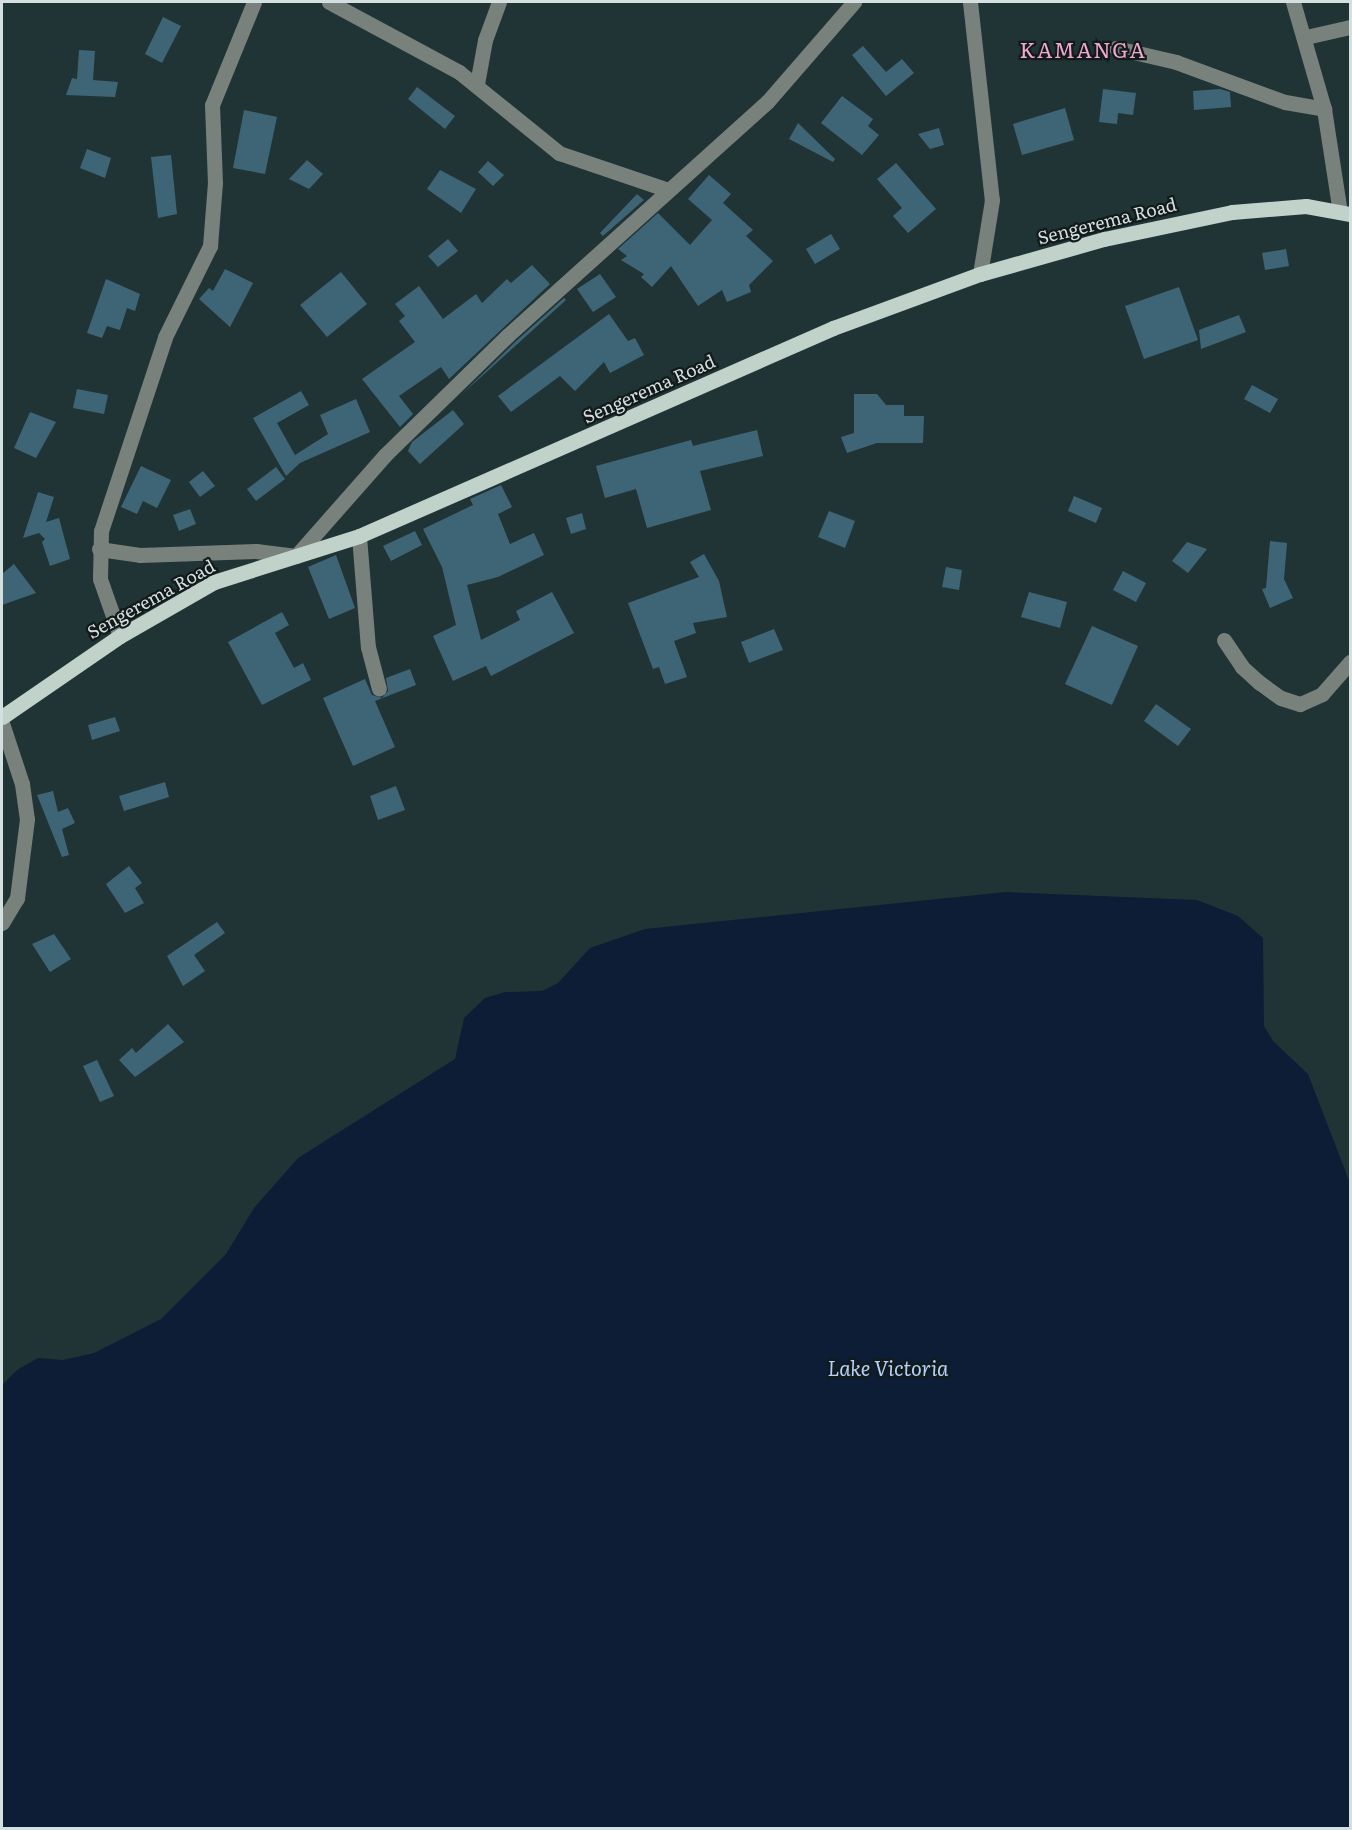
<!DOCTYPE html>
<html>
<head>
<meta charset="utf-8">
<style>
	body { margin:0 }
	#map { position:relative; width:1352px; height:1830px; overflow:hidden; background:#213435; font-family:Literata,serif }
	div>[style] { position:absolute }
	.water>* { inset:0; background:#0c1d35 }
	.building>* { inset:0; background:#3d6575 }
	.minor>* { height:15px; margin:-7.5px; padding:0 7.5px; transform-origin:7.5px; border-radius:7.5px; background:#79817d }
	.major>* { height:15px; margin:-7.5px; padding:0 7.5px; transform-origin:7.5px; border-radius:7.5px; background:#c1d2ca }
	span { translate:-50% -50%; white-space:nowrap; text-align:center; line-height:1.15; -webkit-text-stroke:4.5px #121a1a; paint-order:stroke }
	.street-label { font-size:18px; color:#d4dfdf }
	.water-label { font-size:20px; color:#b3d1fa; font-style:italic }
	.quarter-label { font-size:21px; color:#f0a7d1; letter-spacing:1.5px }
	.frame { position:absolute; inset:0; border:3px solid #d4dfdf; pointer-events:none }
</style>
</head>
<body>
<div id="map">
	<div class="water">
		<i style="clip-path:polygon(1006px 892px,1197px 900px,1238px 916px,1263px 938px,1264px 1026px,1273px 1041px,1308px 1074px,1350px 1183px,1350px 1828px,2px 1828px,2px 1385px,17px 1370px,38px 1358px,63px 1360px,94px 1353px,161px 1319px,226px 1254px,254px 1208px,298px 1158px,455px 1059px,464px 1018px,485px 998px,505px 992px,542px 991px,558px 983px,590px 948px,645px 929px)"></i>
	</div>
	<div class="building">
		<i style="clip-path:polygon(163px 17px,181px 26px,162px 63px,145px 54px)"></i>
		<i style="clip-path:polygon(863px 46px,886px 72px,902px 59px,914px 73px,886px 96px,852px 55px)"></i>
		<i style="clip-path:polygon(79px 50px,95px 51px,93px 80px,118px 82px,115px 97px,66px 95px,72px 78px,77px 79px)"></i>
		<i style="clip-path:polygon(417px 87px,455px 116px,445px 129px,408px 99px)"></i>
		<i style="clip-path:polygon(1103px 89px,1136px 93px,1133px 115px,1118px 113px,1117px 124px,1099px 122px)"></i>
		<i style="clip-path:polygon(1220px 89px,1230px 92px,1231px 107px,1194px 110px,1193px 91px)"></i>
		<i style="clip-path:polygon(842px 96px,873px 119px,868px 126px,879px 135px,862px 155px,821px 123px)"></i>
		<i style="clip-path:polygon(1065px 108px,1074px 140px,1022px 155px,1013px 124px)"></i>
		<i style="clip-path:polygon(244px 110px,277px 117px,265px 174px,233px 168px)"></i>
		<i style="clip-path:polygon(798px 123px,835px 159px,833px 162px,789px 139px)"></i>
		<i style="clip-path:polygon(939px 128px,944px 145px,930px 149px,918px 134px)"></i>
		<i style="clip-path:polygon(87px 149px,111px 158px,105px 178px,80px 168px)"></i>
		<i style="clip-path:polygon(171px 155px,177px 214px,158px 218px,151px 157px)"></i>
		<i style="clip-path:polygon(307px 160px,323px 174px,309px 189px,289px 179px)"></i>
		<i style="clip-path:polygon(488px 161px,504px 175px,493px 186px,478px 172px)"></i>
		<i style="clip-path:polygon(896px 163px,936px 209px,908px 233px,893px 216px,902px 208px,877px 179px)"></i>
		<i style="clip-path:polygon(440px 170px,476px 189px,461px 213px,427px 189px)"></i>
		<i style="clip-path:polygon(709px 175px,731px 194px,723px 203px,753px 230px,746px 236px,773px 261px,749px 285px,751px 292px,727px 302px,722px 290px,698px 306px,671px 266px,652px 287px,641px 277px,644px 274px,621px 260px,627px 256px,618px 249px,658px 213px,690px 245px,712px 220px,688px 199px)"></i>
		<i style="clip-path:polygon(637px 194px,644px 200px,603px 236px,600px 233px)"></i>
		<i style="clip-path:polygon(831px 234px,840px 249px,815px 264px,806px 249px)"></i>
		<i style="clip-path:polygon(448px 239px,458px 251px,438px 267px,428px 256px)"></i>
		<i style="clip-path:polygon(1286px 249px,1289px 266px,1265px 270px,1262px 253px)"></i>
		<i style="clip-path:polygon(532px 265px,550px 284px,449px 379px,441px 367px,399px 396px,413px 414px,400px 427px,362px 379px,415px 342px,399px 321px,405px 316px,395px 304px,419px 286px,443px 319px,476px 294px,482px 303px,507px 279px,511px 283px)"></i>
		<i style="clip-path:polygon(225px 269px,253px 283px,230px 327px,199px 299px,209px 288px,213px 291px)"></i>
		<i style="clip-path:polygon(341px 272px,367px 304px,327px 337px,300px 305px)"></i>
		<i style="clip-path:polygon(600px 274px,616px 297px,593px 312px,577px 289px)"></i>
		<i style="clip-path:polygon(106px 279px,140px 294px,135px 311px,127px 308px,120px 330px,107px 326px,102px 338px,87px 333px)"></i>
		<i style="clip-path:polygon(1179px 287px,1198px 340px,1144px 359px,1125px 306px)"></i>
		<i style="clip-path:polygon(564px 298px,566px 300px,461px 395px,514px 343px)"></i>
		<i style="clip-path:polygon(609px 314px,628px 341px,635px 338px,644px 355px,610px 373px,604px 362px,575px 391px,560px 376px,511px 412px,498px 396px)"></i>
		<i style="clip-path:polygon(1239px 315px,1246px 332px,1201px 349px,1199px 330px)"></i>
		<i style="clip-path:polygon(1252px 385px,1278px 399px,1270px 413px,1244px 399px)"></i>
		<i style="clip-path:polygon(77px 389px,108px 395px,104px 414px,73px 408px)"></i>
		<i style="clip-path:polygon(301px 391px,309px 405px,277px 423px,295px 455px,328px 434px,320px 415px,356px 399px,370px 432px,300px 463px,286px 476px,253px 418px)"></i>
		<i style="clip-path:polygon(854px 394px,877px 394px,886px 405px,904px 405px,904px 416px,924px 416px,923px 443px,877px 443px,847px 453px,841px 437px,854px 433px)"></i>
		<i style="clip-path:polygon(453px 410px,464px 424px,420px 464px,408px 451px,412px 442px)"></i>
		<i style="clip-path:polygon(30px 412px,56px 422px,36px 458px,14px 448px)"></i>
		<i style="clip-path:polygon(757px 430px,763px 456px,700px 471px,711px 510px,647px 528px,636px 489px,605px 498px,596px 466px,691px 440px,693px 446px)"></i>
		<i style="clip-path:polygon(141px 466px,171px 480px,157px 508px,143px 501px,137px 514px,121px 507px)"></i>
		<i style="clip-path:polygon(276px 467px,285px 479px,256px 501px,247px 489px)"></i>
		<i style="clip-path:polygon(203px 471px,215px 486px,200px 497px,189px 482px)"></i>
		<i style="clip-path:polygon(501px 485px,512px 507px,498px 514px,510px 544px,534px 533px,544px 555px,498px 577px,467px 585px,481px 640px,520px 620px,516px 611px,552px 592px,574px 633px,491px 676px,486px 666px,453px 681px,433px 636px,456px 625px,442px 567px,423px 529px,473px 505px,470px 499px)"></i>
		<i style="clip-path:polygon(38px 492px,54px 497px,46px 522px,59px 518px,70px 559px,50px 566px,42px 542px,45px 539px,39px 533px,23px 538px)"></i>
		<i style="clip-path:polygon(1074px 496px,1102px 508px,1096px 523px,1068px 511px)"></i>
		<i style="clip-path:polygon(190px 509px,196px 524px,179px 531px,173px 515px)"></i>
		<i style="clip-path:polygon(829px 511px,855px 521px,845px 548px,818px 537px)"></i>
		<i style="clip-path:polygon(582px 513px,586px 529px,571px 534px,566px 518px)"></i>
		<i style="clip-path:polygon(415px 531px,422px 545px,391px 561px,383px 546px)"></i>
		<i style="clip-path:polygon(1270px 541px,1287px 543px,1284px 579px,1293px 598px,1270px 608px,1262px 589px,1266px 588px)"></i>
		<i style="clip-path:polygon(1187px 542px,1207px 549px,1188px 573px,1172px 561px)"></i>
		<i style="clip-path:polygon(704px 554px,719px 581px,727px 617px,693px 623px,696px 633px,674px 641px,687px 677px,665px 684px,659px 667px,653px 669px,628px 603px,699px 577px,690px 562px)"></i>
		<i style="clip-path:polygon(336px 555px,355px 608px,329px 619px,308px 567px)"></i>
		<i style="clip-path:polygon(14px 564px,36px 593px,2px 605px,2px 574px)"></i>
		<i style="clip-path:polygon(946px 567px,962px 570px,959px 590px,942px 587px)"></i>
		<i style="clip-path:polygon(1123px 571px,1146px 583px,1136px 602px,1113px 590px)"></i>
		<i style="clip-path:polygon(1029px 592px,1067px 602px,1060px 628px,1021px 617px)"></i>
		<i style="clip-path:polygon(282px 612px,289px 625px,275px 633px,294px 668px,303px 663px,311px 680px,262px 705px,228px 642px)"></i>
		<i style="clip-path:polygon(1092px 626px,1138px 646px,1112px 705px,1065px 684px)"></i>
		<i style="clip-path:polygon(774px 629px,783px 650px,749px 663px,741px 642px)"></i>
		<i style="clip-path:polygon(410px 669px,416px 685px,375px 701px,395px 747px,353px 766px,323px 698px,365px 679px,372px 695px,382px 698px,388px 691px,386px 678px)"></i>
		<i style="clip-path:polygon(1156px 704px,1191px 729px,1178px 746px,1144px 721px)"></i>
		<i style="clip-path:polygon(115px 717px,120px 731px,92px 740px,88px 725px)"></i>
		<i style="clip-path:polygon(165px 782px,169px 797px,124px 811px,119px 796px)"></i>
		<i style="clip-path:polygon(396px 786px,405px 810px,378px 820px,370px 796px)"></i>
		<i style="clip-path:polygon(53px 791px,58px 812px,68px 808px,75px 823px,62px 829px,69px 855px,62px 857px,37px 795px)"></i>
		<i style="clip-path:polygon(129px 866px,142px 883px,135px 888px,144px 903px,125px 913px,106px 884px)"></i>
		<i style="clip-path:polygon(217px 922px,225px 933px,194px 955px,205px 971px,183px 986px,167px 956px)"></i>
		<i style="clip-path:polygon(54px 934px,71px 959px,50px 972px,32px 944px)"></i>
		<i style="clip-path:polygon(168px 1024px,184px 1042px,135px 1077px,119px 1060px,132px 1048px,136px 1053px)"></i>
		<i style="clip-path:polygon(97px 1060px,114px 1096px,100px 1102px,83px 1066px)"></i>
	</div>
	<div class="minor">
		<i style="left:329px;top:2px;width:148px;rotate:28.3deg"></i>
		<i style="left:459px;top:72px;width:129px;rotate:39deg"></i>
		<i style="left:559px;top:153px;width:115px;rotate:18.7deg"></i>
		<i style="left:970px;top:2px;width:199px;rotate:83.7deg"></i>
		<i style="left:992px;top:200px;width:75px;rotate:99.2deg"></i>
		<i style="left:1293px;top:2px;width:111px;rotate:73.8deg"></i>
		<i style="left:1324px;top:109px;width:104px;rotate:81.2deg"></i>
		<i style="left:1306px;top:37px;width:45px;rotate:-12.8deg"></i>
		<i style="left:1116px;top:48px;width:62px;rotate:13.1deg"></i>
		<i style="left:1176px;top:62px;width:116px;rotate:20.2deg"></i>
		<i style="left:1285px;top:102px;width:40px;rotate:10deg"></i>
		<i style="left:477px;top:84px;width:45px;rotate:-79.7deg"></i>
		<i style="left:485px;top:40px;width:40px;rotate:-69.8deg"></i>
		<i style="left:359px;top:536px;width:111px;rotate:85.4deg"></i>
		<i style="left:368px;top:647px;width:43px;rotate:75.3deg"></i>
		<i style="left:99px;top:549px;width:41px;rotate:8.3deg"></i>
		<i style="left:140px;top:555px;width:116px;rotate:-2deg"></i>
		<i style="left:256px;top:551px;width:40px;rotate:7.1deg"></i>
		<i style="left:296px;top:556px;width:135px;rotate:-48.6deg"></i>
		<i style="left:385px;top:455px;width:170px;rotate:-44.3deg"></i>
		<i style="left:507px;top:336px;width:350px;rotate:-42deg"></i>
		<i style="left:767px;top:102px;width:133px;rotate:-49deg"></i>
		<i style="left:120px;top:636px;width:60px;rotate:-109.3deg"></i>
		<i style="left:100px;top:579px;width:48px;rotate:-88.8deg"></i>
		<i style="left:101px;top:531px;width:204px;rotate:-71.7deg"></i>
		<i style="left:165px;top:337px;width:102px;rotate:-63.7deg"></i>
		<i style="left:210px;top:246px;width:63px;rotate:-85.5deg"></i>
		<i style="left:215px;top:183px;width:78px;rotate:-92.2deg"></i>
		<i style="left:212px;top:105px;width:111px;rotate:-67.8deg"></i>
		<i style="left:1224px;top:640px;width:32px;rotate:56deg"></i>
		<i style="left:1242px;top:667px;width:24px;rotate:42deg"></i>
		<i style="left:1260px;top:683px;width:26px;rotate:36deg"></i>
		<i style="left:1281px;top:698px;width:20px;rotate:18deg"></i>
		<i style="left:1300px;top:704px;width:24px;rotate:-24deg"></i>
		<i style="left:1322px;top:694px;width:43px;rotate:-48.8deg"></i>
		<i style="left:2px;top:723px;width:64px;rotate:71.8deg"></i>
		<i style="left:22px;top:784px;width:35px;rotate:82deg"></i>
		<i style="left:27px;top:819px;width:80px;rotate:97.2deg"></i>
		<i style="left:17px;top:898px;width:29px;rotate:121deg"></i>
	</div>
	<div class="major">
		<i style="left:2px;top:717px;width:143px;rotate:-34.5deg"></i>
		<i style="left:120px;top:636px;width:108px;rotate:-29.9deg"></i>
		<i style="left:214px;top:582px;width:152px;rotate:-17.6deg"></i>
		<i style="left:359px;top:536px;width:518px;rotate:-23.69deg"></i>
		<i style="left:833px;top:328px;width:157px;rotate:-20.2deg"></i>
		<i style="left:980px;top:274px;width:129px;rotate:-15.8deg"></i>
		<i style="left:1104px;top:239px;width:131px;rotate:-11.9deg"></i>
		<i style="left:1232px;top:212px;width:74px;rotate:-4.6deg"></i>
		<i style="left:1306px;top:206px;width:45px;rotate:10.3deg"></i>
	</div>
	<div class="street-label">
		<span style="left:1107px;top:221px;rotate:-14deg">Sengerema Road</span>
		<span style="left:649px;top:389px;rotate:-24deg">Sengerema Road</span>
		<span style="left:151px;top:599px;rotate:-29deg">Sengerema Road</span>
	</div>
	<div class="water-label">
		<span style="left:888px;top:1367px">Lake Victoria</span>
	</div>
	<div class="quarter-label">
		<span style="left:1083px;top:49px">KAMANGA</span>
	</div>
	<div class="frame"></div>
</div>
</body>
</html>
